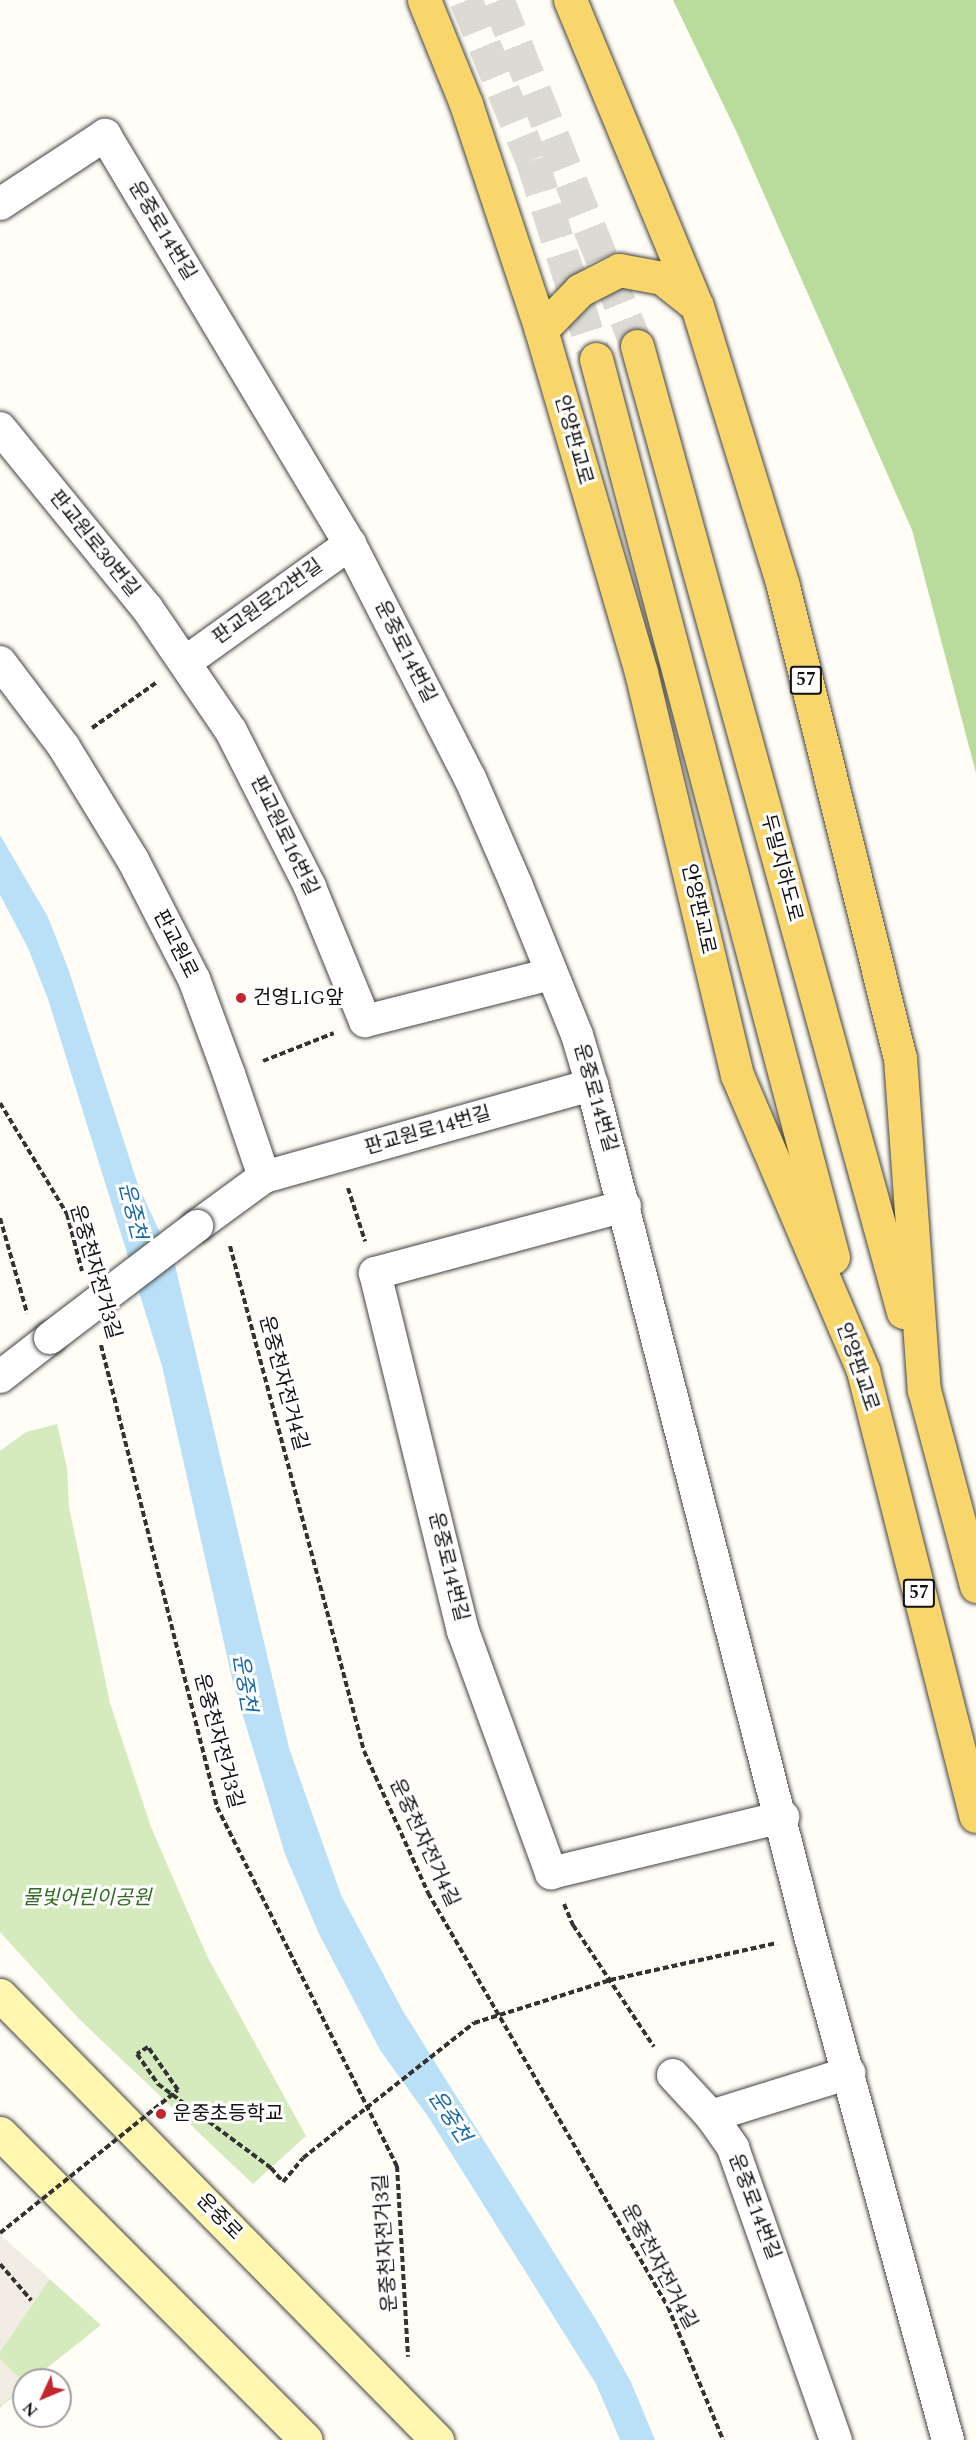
<!DOCTYPE html>
<html>
<head>
<meta charset="utf-8">
<style>
	body { margin:0 }
	#map { position:relative; width:976px; height:2440px; overflow:hidden; background:#fffdf5; font-family:Spectral,"Noto Sans KR",serif }
	div>[style] { position:absolute }
	.green>* { inset:0; background:#d5ebbd }
	.forest>* { inset:0; background:#b9dc9c }
	.plaza>* { inset:0; background:#f1ede2 }
	.water>* { inset:0; background:#b9e0f7 }
	.primary-tunnel>* { height:33px; margin-top:-16.5px; transform-origin:0; background:repeating-linear-gradient(90deg,#dbdad3 0 33px,transparent 0 49px) }
	.path>* { height:4px; margin-top:-2px; transform-origin:0; background:repeating-linear-gradient(90deg,#333 0 6px,transparent 0 9px) }
	.roads { filter:drop-shadow(0 0 2px #444) drop-shadow(0 0 2px #444) }
	.street>* { height:32px; margin:-16px; padding:0 16px; transform-origin:16px; border-radius:16px; background:#fff }
	.secondary>* { height:33px; margin:-16.5px; padding:0 16.5px; transform-origin:16.5px; border-radius:16.5px; background:#fff6b0 }
	.primary>* { height:33px; margin:-16.5px; padding:0 16.5px; transform-origin:16.5px; border-radius:16.5px; background:#f9d66b }
	.path-bridge>* { height:4px; margin-top:-2px; transform-origin:0; background:repeating-linear-gradient(90deg,#333 0 6px,transparent 0 9px) }
	.bridges { filter:drop-shadow(0 0 2px #444) drop-shadow(0 0 2px #444) }
	.street-bridge>* { height:32px; margin:-16px; padding:0 16px; transform-origin:16px; border-radius:16px; background:#fff }
	.dots>* { width:16px; height:16px; translate:-50% -50%; box-sizing:border-box; border:3px solid #fff; border-radius:50% }
	span { translate:-50% -50%; white-space:nowrap; text-align:center; line-height:1.15; -webkit-text-stroke:6px #fff; paint-order:stroke }
	.shield-label span { padding:2px 4px; background:#fff; border:2px solid; border-radius:4px; -webkit-text-stroke-width:0 }
	.shield-label { font-size:18px; color:#111; font-weight:700 }
	.street-label { font-size:20px; color:#111 }
	.poi-label { font-size:20px; color:#111 }
	.left { translate:0 -50%; text-align:left }
	.park-label { font-size:20px; color:#2f6b1f; font-style:italic }
	.water-label { font-size:21px; color:#1768a6; font-style:italic }
	.north { position:absolute; left:12px; top:2368px; width:60px; height:60px; box-sizing:border-box; background:#fff; border:2px solid #a0a0a0; border-radius:50%; rotate:226deg; font-size:16px; font-weight:700; line-height:24px; text-align:center; color:#111 }
	.north::after { content:''; display:block; margin:auto; width:21px; height:27px; background:#c4262e; clip-path:polygon(50% 0,100% 100%,50% 72%,0 100%) }
</style>
</head>
<body>
<div id="map">
	<div class="green">
		<i style="clip-path:polygon(57px 1424px,67px 1468px,69px 1507px,110px 1703px,151px 1827px,207px 1956px,306px 2136px,253px 2184px,79px 2019px,0 1932px,0 1451px,26px 1432px)"></i>
		<i style="clip-path:polygon(0 2235px,101px 2325px,32px 2380px,24px 2380px,24px 2387px,0 2408px)"></i>
	</div>
	<div class="forest">
		<i style="clip-path:polygon(673px 0,976px 0,976px 773px,912px 530px,737px 133px)"></i>
	</div>
	<div class="plaza">
		<i style="clip-path:polygon(0 2235px,50px 2279px,0 2352px)"></i>
		<i style="clip-path:polygon(0 2359px,24px 2383px,2px 2406px,0 2404px)"></i>
	</div>
	<div class="water">
		<i style="clip-path:polygon(0 835px,48px 917px,69px 971px,138px 1185px,175px 1265px,289px 1748px,341px 1895px,403px 2011px,598px 2323px,631px 2382px,655px 2440px,620px 2440px,596px 2384px,429px 2118px,380px 2050px,319px 1934px,285px 1854px,233px 1683px,162px 1366px,48px 999px,28px 948px,0 895px)"></i>
	</div>
	<div class="primary-tunnel">
		<i style="left:466px;top:0;width:173px;rotate:67.6deg"></i>
		<i style="left:532px;top:160px;width:209px;rotate:72.2deg"></i>
		<i style="left:498px;top:0;width:373px;rotate:68.1deg"></i>
	</div>
	<div class="path">
		<i style="left:92px;top:728px;width:80px;rotate:-35.3deg"></i>
		<i style="left:263px;top:1061px;width:76px;rotate:-21.5deg"></i>
		<i style="left:0;top:1103px;width:130px;rotate:58.9deg"></i>
		<i style="left:67px;top:1214px;width:59px;rotate:75.3deg"></i>
		<i style="left:348px;top:1188px;width:56px;rotate:72.2deg"></i>
		<i style="left:0;top:1218px;width:99px;rotate:74.1deg"></i>
		<i style="left:230px;top:1246px;width:522px;rotate:75.14deg"></i>
		<i style="left:364px;top:1751px;width:156px;rotate:65.7deg"></i>
		<i style="left:428px;top:1893px;width:479px;rotate:59.9deg"></i>
		<i style="left:668px;top:2307px;width:144px;rotate:67.5deg"></i>
		<i style="left:101px;top:1345px;width:476px;rotate:75.9deg"></i>
		<i style="left:217px;top:1807px;width:402px;rotate:63.4deg"></i>
		<i style="left:397px;top:2166px;width:191px;rotate:86.7deg"></i>
		<i style="left:564px;top:1904px;width:23px;rotate:67deg"></i>
		<i style="left:573px;top:1925px;width:146px;rotate:56.4deg"></i>
		<i style="left:474px;top:2023px;width:143px;rotate:-17.5deg"></i>
		<i style="left:610px;top:1980px;width:171px;rotate:-12.5deg"></i>
		<i style="left:178px;top:2090px;width:52px;rotate:-124.9deg"></i>
		<i style="left:148px;top:2047px;width:13px;rotate:148deg"></i>
		<i style="left:137px;top:2054px;width:37px;rotate:55deg"></i>
		<i style="left:158px;top:2084px;width:141px;rotate:36.6deg"></i>
		<i style="left:271px;top:2168px;width:18px;rotate:49deg"></i>
		<i style="left:283px;top:2182px;width:31px;rotate:-50deg"></i>
		<i style="left:0;top:2264px;width:48px;rotate:49.3deg"></i>
	</div>
	<div class="roads">
		<div class="street">
			<i style="left:0;top:204px;width:126px;rotate:-33.3deg"></i>
			<i style="left:105px;top:135px;width:477px;rotate:59.1deg"></i>
			<i style="left:350px;top:544px;width:263px;rotate:62.9deg"></i>
			<i style="left:470px;top:778px;width:116px;rotate:66.5deg"></i>
			<i style="left:516px;top:884px;width:163px;rotate:68deg"></i>
			<i style="left:577px;top:1035px;width:52px;rotate:73.3deg"></i>
			<i style="left:592px;top:1085px;width:878px;rotate:75.63deg"></i>
			<i style="left:810px;top:1936px;width:523px;rotate:74.69deg"></i>
			<i style="left:0;top:428px;width:232px;rotate:50.8deg"></i>
			<i style="left:147px;top:608px;width:149px;rotate:55.7deg"></i>
			<i style="left:231px;top:731px;width:175px;rotate:63.1deg"></i>
			<i style="left:310px;top:887px;width:145px;rotate:67.7deg"></i>
			<i style="left:365px;top:1021px;width:192px;rotate:-14.2deg"></i>
			<i style="left:187px;top:661px;width:201px;rotate:-35.7deg"></i>
			<i style="left:0;top:662px;width:106px;rotate:53deg"></i>
			<i style="left:64px;top:747px;width:132px;rotate:58.6deg"></i>
			<i style="left:133px;top:860px;width:134px;rotate:62.9deg"></i>
			<i style="left:194px;top:979px;width:101px;rotate:69.8deg"></i>
			<i style="left:229px;top:1074px;width:109px;rotate:71.2deg"></i>
			<i style="left:264px;top:1177px;width:83px;rotate:143.8deg"></i>
			<i style="left:264px;top:1177px;width:341px;rotate:-15.7deg"></i>
			<i style="left:625px;top:1206px;width:259px;rotate:165deg"></i>
			<i style="left:375px;top:1273px;width:369px;rotate:76.2deg"></i>
			<i style="left:463px;top:1631px;width:258px;rotate:70deg"></i>
			<i style="left:551px;top:1873px;width:239px;rotate:-13.6deg"></i>
			<i style="left:0;top:1377px;width:63px;rotate:-38deg"></i>
			<i style="left:673px;top:2075px;width:56px;rotate:47.2deg"></i>
			<i style="left:711px;top:2116px;width:39px;rotate:55deg"></i>
			<i style="left:733px;top:2148px;width:310px;rotate:70.6deg"></i>
			<i style="left:711px;top:2116px;width:145px;rotate:-17.3deg"></i>
		</div>
		<div class="secondary">
			<i style="left:0;top:1995px;width:624px;rotate:45.52deg"></i>
			<i style="left:0;top:2133px;width:433px;rotate:45.1deg"></i>
		</div>
		<div class="primary">
			<i style="left:424px;top:0;width:112px;rotate:68deg"></i>
			<i style="left:466px;top:104px;width:238px;rotate:71.6deg"></i>
			<i style="left:541px;top:330px;width:356px;rotate:73.7deg"></i>
			<i style="left:641px;top:672px;width:414px;rotate:76.6deg"></i>
			<i style="left:737px;top:1075px;width:322px;rotate:66.9deg"></i>
			<i style="left:863px;top:1371px;width:459px;rotate:75.8deg"></i>
			<i style="left:570px;top:0;width:331px;rotate:67.5deg"></i>
			<i style="left:697px;top:306px;width:293px;rotate:72.9deg"></i>
			<i style="left:783px;top:586px;width:486px;rotate:76.1deg"></i>
			<i style="left:900px;top:1058px;width:333px;rotate:85.9deg"></i>
			<i style="left:924px;top:1390px;width:203px;rotate:75.1deg"></i>
			<i style="left:541px;top:330px;width:56px;rotate:-45.7deg"></i>
			<i style="left:580px;top:290px;width:44px;rotate:-27.1deg"></i>
			<i style="left:619px;top:270px;width:44px;rotate:10.5deg"></i>
			<i style="left:662px;top:278px;width:43px;rotate:38.5deg"></i>
			<i style="left:637px;top:346px;width:1002px;rotate:74.6deg"></i>
			<i style="left:596px;top:359px;width:929px;rotate:75.22deg"></i>
		</div>
	</div>
	<div class="path-bridge">
		<i style="left:303px;top:2158px;width:218px;rotate:-38.3deg"></i>
		<i style="left:0;top:2233px;width:228px;rotate:-38.8deg"></i>
	</div>
	<div class="bridges">
		<div class="street-bridge">
			<i style="left:50px;top:1338px;width:185px;rotate:-37.3deg"></i>
		</div>
	</div>
	<div class="dots">
		<i style="left:241px;top:998px;background:#c4262e"></i>
		<i style="left:161px;top:2114px;background:#c4262e"></i>
	</div>
	<div class="shield-label">
		<span style="left:806px;top:680px">57</span>
		<span style="left:919px;top:1593px">57</span>
	</div>
	<div class="street-label">
		<span style="left:162px;top:231px;rotate:59deg">운중로14번길</span>
		<span style="left:573px;top:440px;rotate:74deg">안양판교로</span>
		<span style="left:94px;top:544px;rotate:51deg">판교원로30번길</span>
		<span style="left:268px;top:602px;rotate:-36deg">판교원로22번길</span>
		<span style="left:405px;top:652px;rotate:63deg">운중로14번길</span>
		<span style="left:284px;top:836px;rotate:64deg">판교원로16번길</span>
		<span style="left:781px;top:868px;rotate:75deg">두밀지하도로</span>
		<span style="left:698px;top:909px;rotate:77deg">안양판교로</span>
		<span style="left:175px;top:944px;rotate:63deg">판교원로</span>
		<span style="left:595px;top:1098px;rotate:74deg">운중로14번길</span>
		<span style="left:428px;top:1131px;rotate:-16deg">판교원로14번길</span>
		<span style="left:95px;top:1272px;rotate:74deg">운중천자전거3길</span>
		<span style="left:857px;top:1367px;rotate:71deg">안양판교로</span>
		<span style="left:283px;top:1383px;rotate:75deg">운중천자전거4길</span>
		<span style="left:448px;top:1567px;rotate:76deg">운중로14번길</span>
		<span style="left:218px;top:1741px;rotate:75deg">운중천자전거3길</span>
		<span style="left:424px;top:1843px;rotate:65deg">운중천자전거4길</span>
		<span style="left:754px;top:2207px;rotate:69deg">운중로14번길</span>
		<span style="left:219px;top:2217px;rotate:46deg">운중로</span>
		<span style="left:386px;top:2243px;rotate:-94deg">운중천자전거3길</span>
		<span style="left:659px;top:2267px;rotate:62deg">운중천자전거4길</span>
	</div>
	<div class="poi-label">
		<span class="left" style="left:253px;top:998px">건영LIG앞</span>
		<span class="left" style="left:173px;top:2114px">운중초등학교</span>
	</div>
	<div class="park-label">
		<span style="left:87px;top:1898px">물빛어린이공원</span>
	</div>
	<div class="water-label">
		<span style="left:132px;top:1211px;rotate:76deg">운중천</span>
		<span style="left:244px;top:1683px;rotate:81deg">운중천</span>
		<span style="left:449px;top:2117px;rotate:56deg">운중천</span>
	</div>
	<div class="north">N</div>
</div>
</body>
</html>
